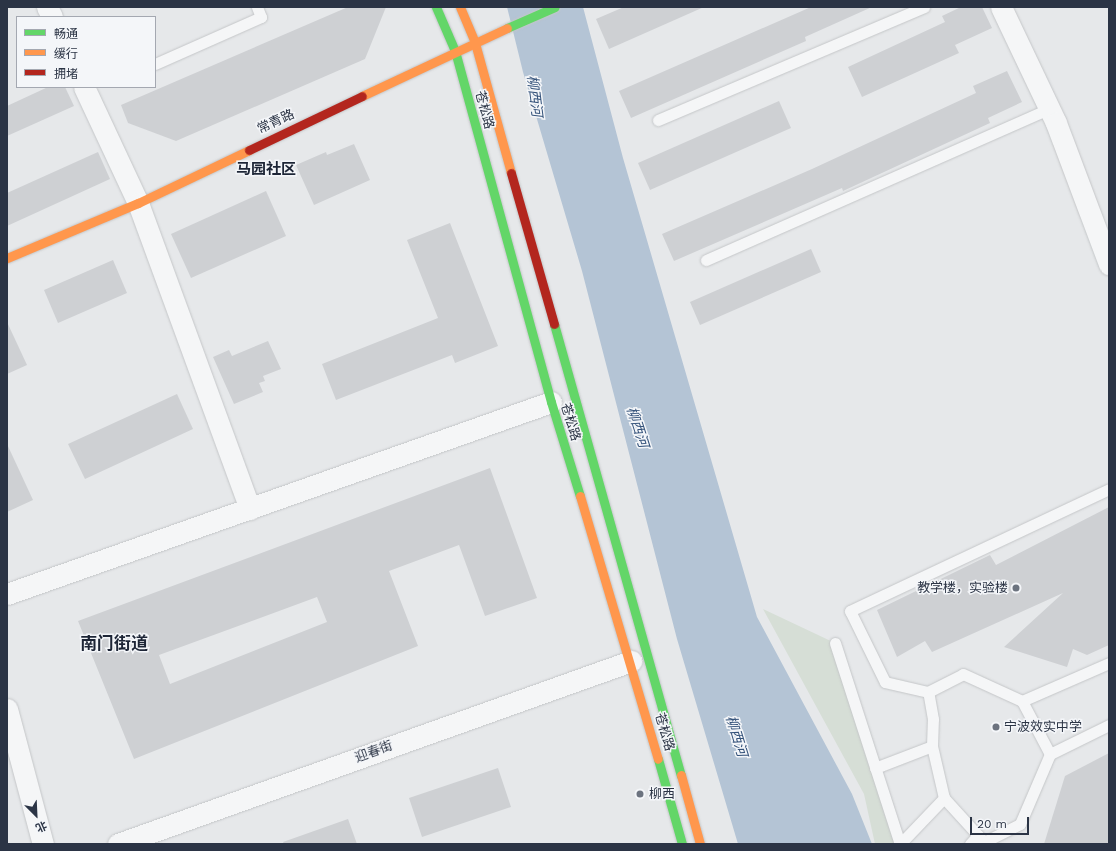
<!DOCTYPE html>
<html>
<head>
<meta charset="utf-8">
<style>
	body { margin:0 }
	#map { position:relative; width:1116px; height:851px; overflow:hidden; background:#e6e8ea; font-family:"Work Sans","Noto Sans SC",sans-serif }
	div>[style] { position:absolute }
	.green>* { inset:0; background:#d6ded6 }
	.water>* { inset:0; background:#b4c4d5 }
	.building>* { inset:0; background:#ced0d3 }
	.roads { filter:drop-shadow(0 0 1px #c4c6c8) drop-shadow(0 0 1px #c4c6c8) }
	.lane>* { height:11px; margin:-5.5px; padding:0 5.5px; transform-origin:5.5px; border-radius:5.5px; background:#f5f6f7 }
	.street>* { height:21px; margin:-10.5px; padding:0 10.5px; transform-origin:10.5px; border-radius:10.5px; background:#f5f6f7 }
	.fast>* { height:9px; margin:-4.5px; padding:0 4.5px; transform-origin:4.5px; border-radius:4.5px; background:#63d668 }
	.slow>* { height:9px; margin:-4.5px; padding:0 4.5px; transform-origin:4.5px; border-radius:4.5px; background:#ff974d }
	.jam>* { height:9px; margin:-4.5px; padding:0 4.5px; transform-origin:4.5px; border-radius:4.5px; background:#b3261e }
	.dots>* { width:11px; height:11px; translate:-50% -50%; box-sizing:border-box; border:2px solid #f4f6f9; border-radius:50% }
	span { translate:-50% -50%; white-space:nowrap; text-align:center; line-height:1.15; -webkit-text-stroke:3px #f4f6f9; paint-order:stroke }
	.street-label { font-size:13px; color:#2b3445 }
	.poi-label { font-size:13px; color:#2b3445 }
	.right { translate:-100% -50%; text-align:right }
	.left { translate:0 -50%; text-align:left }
	.water-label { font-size:14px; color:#34527a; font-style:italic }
	.quarter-label { font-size:15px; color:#1d2536; font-weight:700 }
	.district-label { font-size:17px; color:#1d2536; font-weight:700 }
	.frame { position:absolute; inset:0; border:8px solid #2b3445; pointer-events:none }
	.legend { position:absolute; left:16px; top:16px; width:140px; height:72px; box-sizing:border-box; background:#f4f6f9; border:1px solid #a4a8b1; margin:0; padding:5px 7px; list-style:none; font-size:12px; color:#2b3445 }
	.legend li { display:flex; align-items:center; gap:8px; height:20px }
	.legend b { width:20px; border:1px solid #a4a8b1 }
	.north { position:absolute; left:16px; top:795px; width:40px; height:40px; -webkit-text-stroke:3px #f4f6f9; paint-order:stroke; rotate:156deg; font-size:11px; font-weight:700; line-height:16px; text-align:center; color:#2b3445 }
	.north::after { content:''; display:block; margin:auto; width:14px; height:18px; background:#2b3445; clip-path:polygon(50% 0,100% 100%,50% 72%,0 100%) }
	.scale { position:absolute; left:970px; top:817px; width:59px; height:18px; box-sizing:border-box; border:2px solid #2b3445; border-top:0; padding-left:5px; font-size:12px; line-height:14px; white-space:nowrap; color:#2b3445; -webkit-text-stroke:3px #f4f6f9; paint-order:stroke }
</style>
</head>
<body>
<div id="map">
	<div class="green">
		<i style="clip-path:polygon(763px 609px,835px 643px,896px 844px,875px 844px,864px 794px)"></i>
	</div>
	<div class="water">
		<i style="clip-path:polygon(507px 7px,583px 7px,623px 158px,757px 617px,852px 794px,872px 844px,738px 844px,677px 639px,582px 271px,523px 72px)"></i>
	</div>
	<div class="building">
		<i style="clip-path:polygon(348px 7px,386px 7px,365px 59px,176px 141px,128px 123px,121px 105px)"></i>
		<i style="clip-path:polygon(624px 7px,704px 7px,609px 49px,596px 19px)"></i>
		<i style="clip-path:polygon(811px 7px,872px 7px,805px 37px,806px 41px,631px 118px,619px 91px)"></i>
		<i style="clip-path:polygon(961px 7px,982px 7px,992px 28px,955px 45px,959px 53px,862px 97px,848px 67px,945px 22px,942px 16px)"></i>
		<i style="clip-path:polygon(1007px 71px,1022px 102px,988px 118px,990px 123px,843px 191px,842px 188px,674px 261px,662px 234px,812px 169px,976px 93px,973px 86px)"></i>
		<i style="clip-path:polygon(48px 87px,65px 87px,74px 106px,7px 136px,7px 106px)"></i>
		<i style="clip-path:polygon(779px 101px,791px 128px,650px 190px,638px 163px)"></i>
		<i style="clip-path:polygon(354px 144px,370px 180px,314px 205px,296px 165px,326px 152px,327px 155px)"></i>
		<i style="clip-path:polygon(98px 152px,110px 179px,7px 226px,7px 193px)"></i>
		<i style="clip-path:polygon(266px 191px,286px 236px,191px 278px,171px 234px)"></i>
		<i style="clip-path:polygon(450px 223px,498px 346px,455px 363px,452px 355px,336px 400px,322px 364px,438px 318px,407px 240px)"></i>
		<i style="clip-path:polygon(811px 249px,821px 272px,700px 325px,690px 302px)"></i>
		<i style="clip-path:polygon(113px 260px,127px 293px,58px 323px,44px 290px)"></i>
		<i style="clip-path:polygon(7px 322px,27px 365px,7px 374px)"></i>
		<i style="clip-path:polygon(268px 341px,281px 369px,263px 376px,265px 381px,259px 383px,263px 392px,234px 404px,213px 357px,229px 350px,232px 356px)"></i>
		<i style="clip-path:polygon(177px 394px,193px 429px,85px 479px,68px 444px)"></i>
		<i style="clip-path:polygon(7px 444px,33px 500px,7px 512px)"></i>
		<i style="clip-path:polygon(evenodd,490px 468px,537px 598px,485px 616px,459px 545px,389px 571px,418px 646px,134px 759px,78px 621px,490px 468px,317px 597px,327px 622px,170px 684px,159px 655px,317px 597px)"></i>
		<i style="clip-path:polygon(1109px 507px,1109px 645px,1087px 655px,1073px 649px,1067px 667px,1004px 647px,1063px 593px,932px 652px,925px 641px,897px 657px,877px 610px,990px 555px,996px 565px)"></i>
		<i style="clip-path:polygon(1109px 753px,1109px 844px,1044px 844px,1065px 776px)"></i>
		<i style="clip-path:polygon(498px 768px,511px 807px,422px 837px,409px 798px)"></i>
		<i style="clip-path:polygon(348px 819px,357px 844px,284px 844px,283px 842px)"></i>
	</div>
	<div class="roads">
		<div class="lane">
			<i style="left:155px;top:64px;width:116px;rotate:-23.9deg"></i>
			<i style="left:261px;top:17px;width:11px;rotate:-112deg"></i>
			<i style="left:658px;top:120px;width:289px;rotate:-23deg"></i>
			<i style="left:706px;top:260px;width:375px;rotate:-23.8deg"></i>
			<i style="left:835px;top:643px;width:211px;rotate:72.1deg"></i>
			<i style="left:928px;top:692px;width:44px;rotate:-166.9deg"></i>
			<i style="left:885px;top:682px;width:79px;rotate:-116.2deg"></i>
			<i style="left:850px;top:611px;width:286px;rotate:-25.2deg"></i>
			<i style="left:1022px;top:701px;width:60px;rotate:62.2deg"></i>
			<i style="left:932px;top:746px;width:53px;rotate:77deg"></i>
			<i style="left:875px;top:768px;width:61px;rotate:-21.1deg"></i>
			<i style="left:932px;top:746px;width:27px;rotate:-88deg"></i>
			<i style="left:933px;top:719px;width:27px;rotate:-100deg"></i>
			<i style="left:928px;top:692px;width:39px;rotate:-27deg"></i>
			<i style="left:963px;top:674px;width:65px;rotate:24.6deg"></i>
			<i style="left:1022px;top:701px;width:95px;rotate:-23.6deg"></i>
			<i style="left:900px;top:844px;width:64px;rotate:-46.3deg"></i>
			<i style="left:944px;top:798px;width:59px;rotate:47.7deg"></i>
			<i style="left:984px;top:842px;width:40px;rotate:-26.6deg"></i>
			<i style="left:1020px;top:824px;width:76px;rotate:-66.8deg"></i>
			<i style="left:1050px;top:754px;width:66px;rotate:-26.2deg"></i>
			<i style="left:970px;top:844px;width:12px;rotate:-48deg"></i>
		</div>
		<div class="street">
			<i style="left:47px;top:7px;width:11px;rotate:63deg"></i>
			<i style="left:1001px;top:7px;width:128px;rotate:64.6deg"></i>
			<i style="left:1056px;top:123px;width:151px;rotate:69.4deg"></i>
			<i style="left:84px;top:87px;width:128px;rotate:65deg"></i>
			<i style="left:138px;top:203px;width:326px;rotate:69.9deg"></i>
			<i style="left:7px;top:594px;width:577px;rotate:-19.44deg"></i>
			<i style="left:7px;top:709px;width:140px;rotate:75.1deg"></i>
			<i style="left:118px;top:844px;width:545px;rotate:-19.63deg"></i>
		</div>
		<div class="fast">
			<i style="left:436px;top:7px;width:48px;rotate:66.6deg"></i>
			<i style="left:455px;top:51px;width:364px;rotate:74.7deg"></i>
			<i style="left:551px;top:402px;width:98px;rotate:72.9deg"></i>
			<i style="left:507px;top:28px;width:52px;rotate:-23.6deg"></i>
			<i style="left:554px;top:324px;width:469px;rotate:74.3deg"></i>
			<i style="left:658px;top:759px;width:88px;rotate:74.2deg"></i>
		</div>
		<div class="slow">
			<i style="left:460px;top:7px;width:39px;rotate:67deg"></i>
			<i style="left:475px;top:43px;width:135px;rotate:74.5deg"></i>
			<i style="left:362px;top:96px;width:160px;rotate:-25.1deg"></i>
			<i style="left:7px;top:258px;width:142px;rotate:-22.8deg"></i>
			<i style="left:138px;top:203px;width:123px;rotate:-25.5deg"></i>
			<i style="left:580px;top:496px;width:274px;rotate:73.5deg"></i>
			<i style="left:681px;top:775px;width:72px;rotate:74.6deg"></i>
		</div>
		<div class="jam">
			<i style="left:249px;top:150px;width:125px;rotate:-25.5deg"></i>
			<i style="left:511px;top:173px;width:157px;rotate:74.1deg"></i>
		</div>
	</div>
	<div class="dots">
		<i style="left:1016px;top:588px;background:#6c737f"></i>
		<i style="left:996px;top:727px;background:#6c737f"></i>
		<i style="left:640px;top:794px;background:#6c737f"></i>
	</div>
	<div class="street-label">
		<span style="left:484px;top:110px;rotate:75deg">苍松路</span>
		<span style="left:276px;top:122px;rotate:-25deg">常青路</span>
		<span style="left:570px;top:422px;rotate:73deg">苍松路</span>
		<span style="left:664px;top:732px;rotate:74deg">苍松路</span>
		<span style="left:374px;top:752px;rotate:-20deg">迎春街</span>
	</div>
	<div class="poi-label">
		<span class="right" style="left:1008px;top:588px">教学楼，实验楼</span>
		<span class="left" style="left:1004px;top:727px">宁波效实中学</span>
		<span class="left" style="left:649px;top:794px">柳西</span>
	</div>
	<div class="water-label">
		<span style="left:535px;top:96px;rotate:83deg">柳西河</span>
		<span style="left:638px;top:427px;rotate:72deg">柳西河</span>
		<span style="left:737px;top:736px;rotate:73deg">柳西河</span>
	</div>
	<div class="quarter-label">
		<span style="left:266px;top:170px">马园社区</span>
	</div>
	<div class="district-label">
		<span style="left:114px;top:644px">南门街道</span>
	</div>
	<div class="frame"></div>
	<ul class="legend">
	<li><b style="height:5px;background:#63d668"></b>畅通</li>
	<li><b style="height:5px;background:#ff974d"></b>缓行</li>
	<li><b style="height:5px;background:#b3261e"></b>拥堵</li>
	</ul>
	<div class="north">北</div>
	<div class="scale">20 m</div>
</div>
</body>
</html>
